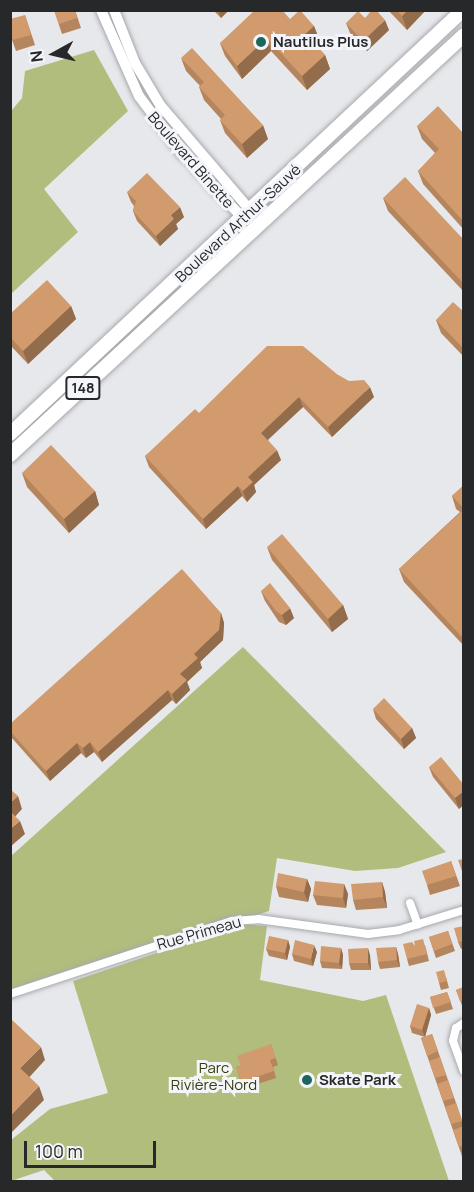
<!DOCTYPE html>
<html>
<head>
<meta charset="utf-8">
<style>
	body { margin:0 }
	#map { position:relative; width:474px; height:1192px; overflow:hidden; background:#e7e8ec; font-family:Manrope,sans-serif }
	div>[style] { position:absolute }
	.green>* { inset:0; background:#b0bd7d }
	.roads { filter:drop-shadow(0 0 2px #a7a9ad) drop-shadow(0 0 2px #a7a9ad) }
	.minor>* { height:8px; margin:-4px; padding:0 4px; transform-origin:4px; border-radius:4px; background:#fff }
	.tertiary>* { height:10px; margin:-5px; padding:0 5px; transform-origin:5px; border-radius:5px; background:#fff }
	.primary>* { height:14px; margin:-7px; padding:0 7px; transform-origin:7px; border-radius:7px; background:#fff }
	.wall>* { inset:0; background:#b5855e }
	.shaded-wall>* { inset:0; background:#936c4c }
	.building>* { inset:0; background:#d29b6d }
	.dots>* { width:16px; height:16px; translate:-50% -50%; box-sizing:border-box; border:3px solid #f4f5fa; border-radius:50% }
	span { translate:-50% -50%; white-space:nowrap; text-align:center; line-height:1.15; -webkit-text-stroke:6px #f4f5fa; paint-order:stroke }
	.shield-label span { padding:2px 4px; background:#f4f5fa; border:2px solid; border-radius:4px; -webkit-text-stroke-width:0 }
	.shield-label { font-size:14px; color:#272829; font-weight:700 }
	.poi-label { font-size:15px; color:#272829; font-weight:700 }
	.left { translate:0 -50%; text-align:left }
	.street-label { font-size:15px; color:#272829 }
	.park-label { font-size:15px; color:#383f0c }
	.frame { position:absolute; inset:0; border:12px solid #272829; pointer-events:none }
	.north { position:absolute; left:24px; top:24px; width:60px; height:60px; -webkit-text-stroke:4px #f4f5fa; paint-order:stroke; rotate:262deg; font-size:16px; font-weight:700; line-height:24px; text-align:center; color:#272829 }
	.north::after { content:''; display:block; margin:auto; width:21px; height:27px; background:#272829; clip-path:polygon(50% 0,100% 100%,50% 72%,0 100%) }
	.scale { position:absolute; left:24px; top:1141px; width:132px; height:27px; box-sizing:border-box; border:3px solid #272829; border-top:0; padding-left:8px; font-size:18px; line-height:21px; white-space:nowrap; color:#272829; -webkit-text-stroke:4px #f4f5fa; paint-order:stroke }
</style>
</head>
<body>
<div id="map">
	<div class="green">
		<i style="clip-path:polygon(94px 50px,128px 111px,44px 189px,78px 232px,11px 294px,11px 111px,22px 98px,25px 71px)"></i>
		<i style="clip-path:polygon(243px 647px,446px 852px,398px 868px,355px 871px,277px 858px,269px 911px,11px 997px,10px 857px)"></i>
		<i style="clip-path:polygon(243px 924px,267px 926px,260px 980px,363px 1001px,386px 995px,449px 1181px,56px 1182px,44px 1170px,11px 1181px,11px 1140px,50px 1109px,108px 1093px,73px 981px)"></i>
	</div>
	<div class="roads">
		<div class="minor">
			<i style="left:183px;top:155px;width:18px;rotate:45deg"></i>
			<i style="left:410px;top:903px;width:23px;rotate:70deg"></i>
			<i style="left:10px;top:994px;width:234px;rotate:-18.2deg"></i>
			<i style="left:232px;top:921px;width:26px;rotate:-4deg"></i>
			<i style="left:258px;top:919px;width:111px;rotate:7.8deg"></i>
			<i style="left:368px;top:934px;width:31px;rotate:-7deg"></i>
			<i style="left:399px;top:930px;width:68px;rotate:-17.1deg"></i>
			<i style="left:464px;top:1023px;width:9px;rotate:148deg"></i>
			<i style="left:456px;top:1028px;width:13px;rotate:103deg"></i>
			<i style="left:453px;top:1041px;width:32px;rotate:70deg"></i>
		</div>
		<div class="tertiary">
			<i style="left:101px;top:10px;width:94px;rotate:66.2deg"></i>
			<i style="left:139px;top:96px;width:74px;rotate:53.3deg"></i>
			<i style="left:114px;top:10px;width:57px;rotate:68.4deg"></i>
			<i style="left:135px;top:63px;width:49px;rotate:59.2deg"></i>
			<i style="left:160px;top:105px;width:130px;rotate:49.4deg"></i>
			<i style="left:196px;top:168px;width:60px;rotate:47deg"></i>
		</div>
		<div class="primary">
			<i style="left:10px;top:434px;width:620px;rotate:-43.11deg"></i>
			<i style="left:10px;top:455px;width:618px;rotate:-42.77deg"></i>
		</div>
	</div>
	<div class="wall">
		<i style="clip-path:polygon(54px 10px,75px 10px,81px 28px,62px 34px)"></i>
		<i style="clip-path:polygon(213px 10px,229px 10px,221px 18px)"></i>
		<i style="clip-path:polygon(388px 10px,426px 10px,407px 30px)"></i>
		<i style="clip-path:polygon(25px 15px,35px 45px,16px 51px,10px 34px)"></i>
		<i style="clip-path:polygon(365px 18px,389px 30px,367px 51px,350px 33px,346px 23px)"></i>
		<i style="clip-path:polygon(290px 19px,314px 26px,319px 39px,314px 43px,325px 55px,330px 69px,307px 90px,271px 51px,242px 79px,225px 56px,220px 43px)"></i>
		<i style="clip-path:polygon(181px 58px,268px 139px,247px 158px,225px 133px,220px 120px,221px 119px,204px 100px,199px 87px,200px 86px,186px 71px)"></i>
		<i style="clip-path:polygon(417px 126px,464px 134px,464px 230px,423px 184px,418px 171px,435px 153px,422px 139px)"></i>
		<i style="clip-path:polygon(127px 192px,184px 217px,176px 224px,178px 229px,160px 246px,137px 221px,133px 211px,134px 206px,131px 202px)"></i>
		<i style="clip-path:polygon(383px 198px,464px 240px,464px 292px,388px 211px)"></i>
		<i style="clip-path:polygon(71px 306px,76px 319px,28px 364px,10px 345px,10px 314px)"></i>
		<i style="clip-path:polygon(464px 312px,464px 357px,441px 333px,436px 320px)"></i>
		<i style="clip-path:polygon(338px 375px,374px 397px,332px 437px,303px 407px,268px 440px,281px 460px,254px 485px,256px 492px,247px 502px,242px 496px,206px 529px,149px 467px,145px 456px,199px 413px)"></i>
		<i style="clip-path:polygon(22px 473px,95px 491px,99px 505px,69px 533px,27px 487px)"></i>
		<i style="clip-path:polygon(464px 485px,464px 646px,404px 582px,399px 569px,460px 512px,456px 509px,452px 496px)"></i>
		<i style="clip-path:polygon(267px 547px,343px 605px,348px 619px,332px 632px,272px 560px)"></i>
		<i style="clip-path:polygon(261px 591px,294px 618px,286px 625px,279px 622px,265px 601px)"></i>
		<i style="clip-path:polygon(221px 613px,224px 623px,223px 640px,200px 662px,202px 668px,187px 682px,190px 690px,176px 704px,172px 700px,102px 762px,94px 752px,86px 758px,81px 753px,50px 781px,11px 737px,10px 724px)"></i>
		<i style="clip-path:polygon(373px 709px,412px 728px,416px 738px,404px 749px,376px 719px)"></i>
		<i style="clip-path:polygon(429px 767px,464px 785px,459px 809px,433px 777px)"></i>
		<i style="clip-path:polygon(451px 861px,460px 886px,430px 895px,427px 885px)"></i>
		<i style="clip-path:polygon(307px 879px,311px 889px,308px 902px,279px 897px,276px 886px)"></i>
		<i style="clip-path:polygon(382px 882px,385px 892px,387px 908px,356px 910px,353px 900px)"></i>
		<i style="clip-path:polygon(344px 884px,348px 894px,346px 908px,317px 905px,313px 895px)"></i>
		<i style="clip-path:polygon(464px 926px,464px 948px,461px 949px,458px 942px)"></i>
		<i style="clip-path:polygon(448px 931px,455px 951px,436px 958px,429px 937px)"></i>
		<i style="clip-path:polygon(288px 940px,290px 947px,287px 960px,269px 956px,266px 949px)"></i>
		<i style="clip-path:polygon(425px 945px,429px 961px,409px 966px,407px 959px,415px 946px)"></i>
		<i style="clip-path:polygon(396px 947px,398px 954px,400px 967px,380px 969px,378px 962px)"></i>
		<i style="clip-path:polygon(341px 948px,343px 955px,342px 969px,322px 968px,320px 961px)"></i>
		<i style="clip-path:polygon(317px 952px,313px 966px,294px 961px,292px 954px)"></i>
		<i style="clip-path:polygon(370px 955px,371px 970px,351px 970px,349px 963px)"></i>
		<i style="clip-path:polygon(446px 977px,449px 988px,441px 990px,439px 983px)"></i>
		<i style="clip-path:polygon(464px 987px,464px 1007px,463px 1008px,456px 990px)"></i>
		<i style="clip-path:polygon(447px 992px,453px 1009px,436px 1014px,430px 997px)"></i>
		<i style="clip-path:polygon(429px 1008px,431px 1015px,425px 1037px,412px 1033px,410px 1026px)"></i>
		<i style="clip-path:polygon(432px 1034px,464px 1126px,464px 1162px,421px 1038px)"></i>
		<i style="clip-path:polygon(271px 1044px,278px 1065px,273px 1067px,276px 1078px,243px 1089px,236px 1067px,241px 1066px)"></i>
	</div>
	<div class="shaded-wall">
		<i style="clip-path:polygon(218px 10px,229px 10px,221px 18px)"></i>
		<i style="clip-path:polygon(408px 10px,426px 10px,407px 30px,402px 16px)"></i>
		<i style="clip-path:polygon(385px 20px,389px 30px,367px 51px,363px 41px)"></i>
		<i style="clip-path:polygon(314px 26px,319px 39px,310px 47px,305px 34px)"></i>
		<i style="clip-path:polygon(267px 38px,271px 51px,242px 79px,237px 66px)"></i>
		<i style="clip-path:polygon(325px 55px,330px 69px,307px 90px,302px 76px)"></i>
		<i style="clip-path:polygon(263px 125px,268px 139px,247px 158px,242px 144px)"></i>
		<i style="clip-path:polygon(180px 207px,184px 217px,176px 224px,178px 229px,160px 246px,156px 236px,171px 215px)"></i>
		<i style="clip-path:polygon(71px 306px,76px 319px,28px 364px,23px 351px)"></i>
		<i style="clip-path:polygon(370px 387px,374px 397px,332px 437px,328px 427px)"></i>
		<i style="clip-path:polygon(299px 397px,303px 407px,264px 443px,261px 433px)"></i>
		<i style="clip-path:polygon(277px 450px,281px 460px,254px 485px,256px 492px,247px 502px,243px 491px,248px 477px)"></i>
		<i style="clip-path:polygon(238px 486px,242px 496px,206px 529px,203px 519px)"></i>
		<i style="clip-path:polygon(95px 491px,99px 505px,69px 533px,64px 519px)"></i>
		<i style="clip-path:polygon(343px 605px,348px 619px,332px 632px,328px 619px)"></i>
		<i style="clip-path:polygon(290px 608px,294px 618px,286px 625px,282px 615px)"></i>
		<i style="clip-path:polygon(221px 613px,224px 623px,223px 640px,200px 662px,202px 668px,187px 682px,190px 690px,176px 704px,172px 694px,180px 674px)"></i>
		<i style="clip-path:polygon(168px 690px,172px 700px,102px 762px,98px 752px)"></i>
		<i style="clip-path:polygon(412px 728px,416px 738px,404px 749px,401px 739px)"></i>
		<i style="clip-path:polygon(90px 742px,94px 752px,86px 758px,83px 748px)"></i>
		<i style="clip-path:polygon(77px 743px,81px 753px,50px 781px,46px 771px)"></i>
		<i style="clip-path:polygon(464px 791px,464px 805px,459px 809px,455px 798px)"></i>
		<i style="clip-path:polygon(18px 796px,22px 809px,12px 820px,10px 817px,10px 803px)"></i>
		<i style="clip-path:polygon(20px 821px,25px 834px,10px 847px,10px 829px)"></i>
		<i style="clip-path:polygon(307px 879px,311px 889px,308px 902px,304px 892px)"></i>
		<i style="clip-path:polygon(382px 882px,385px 892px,387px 908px,383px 897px)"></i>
		<i style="clip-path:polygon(344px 884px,348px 894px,346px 908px,343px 898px)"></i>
		<i style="clip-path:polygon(288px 940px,290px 947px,287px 960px,285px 953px)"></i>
		<i style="clip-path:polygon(314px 945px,317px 952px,313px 966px,311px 959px)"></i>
		<i style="clip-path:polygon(396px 947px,398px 954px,400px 967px,397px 960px)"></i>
		<i style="clip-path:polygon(341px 948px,343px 955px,342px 969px,339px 963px)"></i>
		<i style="clip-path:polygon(368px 948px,370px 955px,371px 970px,368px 963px)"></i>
		<i style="clip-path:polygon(429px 1008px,431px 1015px,425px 1037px,422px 1030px)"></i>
		<i style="clip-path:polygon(41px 1047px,45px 1060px,25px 1082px,20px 1068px)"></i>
		<i style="clip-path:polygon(39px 1086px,44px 1100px,10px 1134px,10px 1116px)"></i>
	</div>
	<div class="building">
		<i style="clip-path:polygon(54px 10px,75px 10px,77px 18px,59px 24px)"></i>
		<i style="clip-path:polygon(255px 10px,282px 10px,290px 19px,300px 10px,314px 26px,305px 34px,325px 55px,302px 76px,267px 38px,237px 66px,220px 43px)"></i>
		<i style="clip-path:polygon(372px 10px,376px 10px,385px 20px,363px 41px,346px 23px,358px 11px,365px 18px)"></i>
		<i style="clip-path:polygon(396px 10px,408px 10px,402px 16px)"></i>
		<i style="clip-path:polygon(25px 15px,31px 35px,13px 40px,10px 34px,10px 19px)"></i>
		<i style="clip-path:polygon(192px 48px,263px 125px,242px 144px,220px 120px,225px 115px,199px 87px,204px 82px,181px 58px)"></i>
		<i style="clip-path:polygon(438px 106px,464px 134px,464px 222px,418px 171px,439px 149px,417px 126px)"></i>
		<i style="clip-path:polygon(147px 173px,180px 207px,171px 215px,174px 219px,156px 236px,133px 211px,136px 201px,127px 192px)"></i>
		<i style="clip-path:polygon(405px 177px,464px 240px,464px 284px,383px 198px)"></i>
		<i style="clip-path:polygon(47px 280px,71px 306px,23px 351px,10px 337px,10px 314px)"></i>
		<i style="clip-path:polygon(453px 302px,464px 312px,464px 349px,436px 320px)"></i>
		<i style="clip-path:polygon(267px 346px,303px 346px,338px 375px,349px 381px,364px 380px,370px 387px,328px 427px,299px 397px,261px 433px,277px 450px,248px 477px,253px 482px,243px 491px,238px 486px,203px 519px,145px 456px,195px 409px,199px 413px)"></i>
		<i style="clip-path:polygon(51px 445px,95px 491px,64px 519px,22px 473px)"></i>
		<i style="clip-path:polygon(464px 485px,464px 509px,452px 496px)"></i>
		<i style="clip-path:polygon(464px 509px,464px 638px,463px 638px,399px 569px)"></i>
		<i style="clip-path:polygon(282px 534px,343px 605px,328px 619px,267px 547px)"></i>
		<i style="clip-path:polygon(182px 569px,221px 613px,219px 630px,194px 654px,198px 658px,180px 674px,187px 680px,172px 694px,168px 690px,98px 752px,90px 742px,83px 748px,77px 743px,46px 771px,10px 731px,10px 724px)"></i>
		<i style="clip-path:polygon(270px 583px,290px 608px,282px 615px,276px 611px,261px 591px)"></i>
		<i style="clip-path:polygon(384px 698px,412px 728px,401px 739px,373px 709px)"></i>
		<i style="clip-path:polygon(441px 757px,464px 785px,464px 791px,455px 798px,429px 767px)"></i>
		<i style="clip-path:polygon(10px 789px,18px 796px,10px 803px)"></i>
		<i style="clip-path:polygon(10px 811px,20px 821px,10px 829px)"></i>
		<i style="clip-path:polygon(464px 859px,464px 873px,463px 874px,458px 860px)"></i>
		<i style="clip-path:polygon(451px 861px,456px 876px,427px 885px,422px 871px)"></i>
		<i style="clip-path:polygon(278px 873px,307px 879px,304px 892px,276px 886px)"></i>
		<i style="clip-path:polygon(315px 881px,344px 884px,343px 898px,313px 895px)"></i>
		<i style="clip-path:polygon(382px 882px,383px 897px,353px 900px,351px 884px)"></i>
		<i style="clip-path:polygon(464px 926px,464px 941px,458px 942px,454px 928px)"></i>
		<i style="clip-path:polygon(448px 931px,452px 944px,434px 951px,429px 937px)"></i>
		<i style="clip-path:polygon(269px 936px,288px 940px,285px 953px,266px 949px)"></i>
		<i style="clip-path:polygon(423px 939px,427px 954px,407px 959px,403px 944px,412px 942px,415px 946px,414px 941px)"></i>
		<i style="clip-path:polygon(295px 940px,314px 945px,311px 959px,292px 954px)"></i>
		<i style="clip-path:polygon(321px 946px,341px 948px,339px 963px,320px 961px)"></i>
		<i style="clip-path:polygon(396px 947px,397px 960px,378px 962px,376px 948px)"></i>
		<i style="clip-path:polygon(368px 948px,368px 963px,349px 963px,348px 949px)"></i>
		<i style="clip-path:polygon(444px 970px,447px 981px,439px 983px,436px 972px)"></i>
		<i style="clip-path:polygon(464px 987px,464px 1000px,460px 1001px,456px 990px)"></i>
		<i style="clip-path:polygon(447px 992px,451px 1002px,433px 1008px,430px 997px)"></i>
		<i style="clip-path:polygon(417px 1004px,429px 1008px,422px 1030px,410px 1026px)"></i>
		<i style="clip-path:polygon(10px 1018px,41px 1047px,20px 1068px,39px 1086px,10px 1116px)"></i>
		<i style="clip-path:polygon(432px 1034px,438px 1051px,427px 1056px,421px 1038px)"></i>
		<i style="clip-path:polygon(271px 1044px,276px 1058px,270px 1060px,274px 1071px,241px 1082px,236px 1067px,241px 1066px,237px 1056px)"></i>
		<i style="clip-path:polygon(440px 1057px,446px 1075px,435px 1078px,429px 1061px)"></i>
		<i style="clip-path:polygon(448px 1080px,454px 1098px,443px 1101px,437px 1084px)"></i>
		<i style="clip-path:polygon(456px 1103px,462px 1121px,451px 1124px,445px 1107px)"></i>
		<i style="clip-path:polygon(464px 1126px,464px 1145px,459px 1147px,453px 1130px)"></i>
		<i style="clip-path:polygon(464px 1152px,464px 1162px,461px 1153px)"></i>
	</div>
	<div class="dots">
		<i style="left:261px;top:42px;background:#1c665d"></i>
		<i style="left:307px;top:1080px;background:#1c665d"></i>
	</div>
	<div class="shield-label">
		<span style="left:83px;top:388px">148</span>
	</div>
	<div class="poi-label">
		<span class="left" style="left:273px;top:42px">Nautilus Plus</span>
		<span class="left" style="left:319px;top:1080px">Skate Park</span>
	</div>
	<div class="street-label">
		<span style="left:191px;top:160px;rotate:49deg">Boulevard Binette</span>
		<span style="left:238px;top:223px;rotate:-43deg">Boulevard Arthur-Sauvé</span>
		<span style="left:199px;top:933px;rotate:-16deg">Rue Primeau</span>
	</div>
	<div class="park-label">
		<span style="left:214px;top:1076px">Parc<br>Rivière-Nord</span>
	</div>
	<div class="frame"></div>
	<div class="north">N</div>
	<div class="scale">100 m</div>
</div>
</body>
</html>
